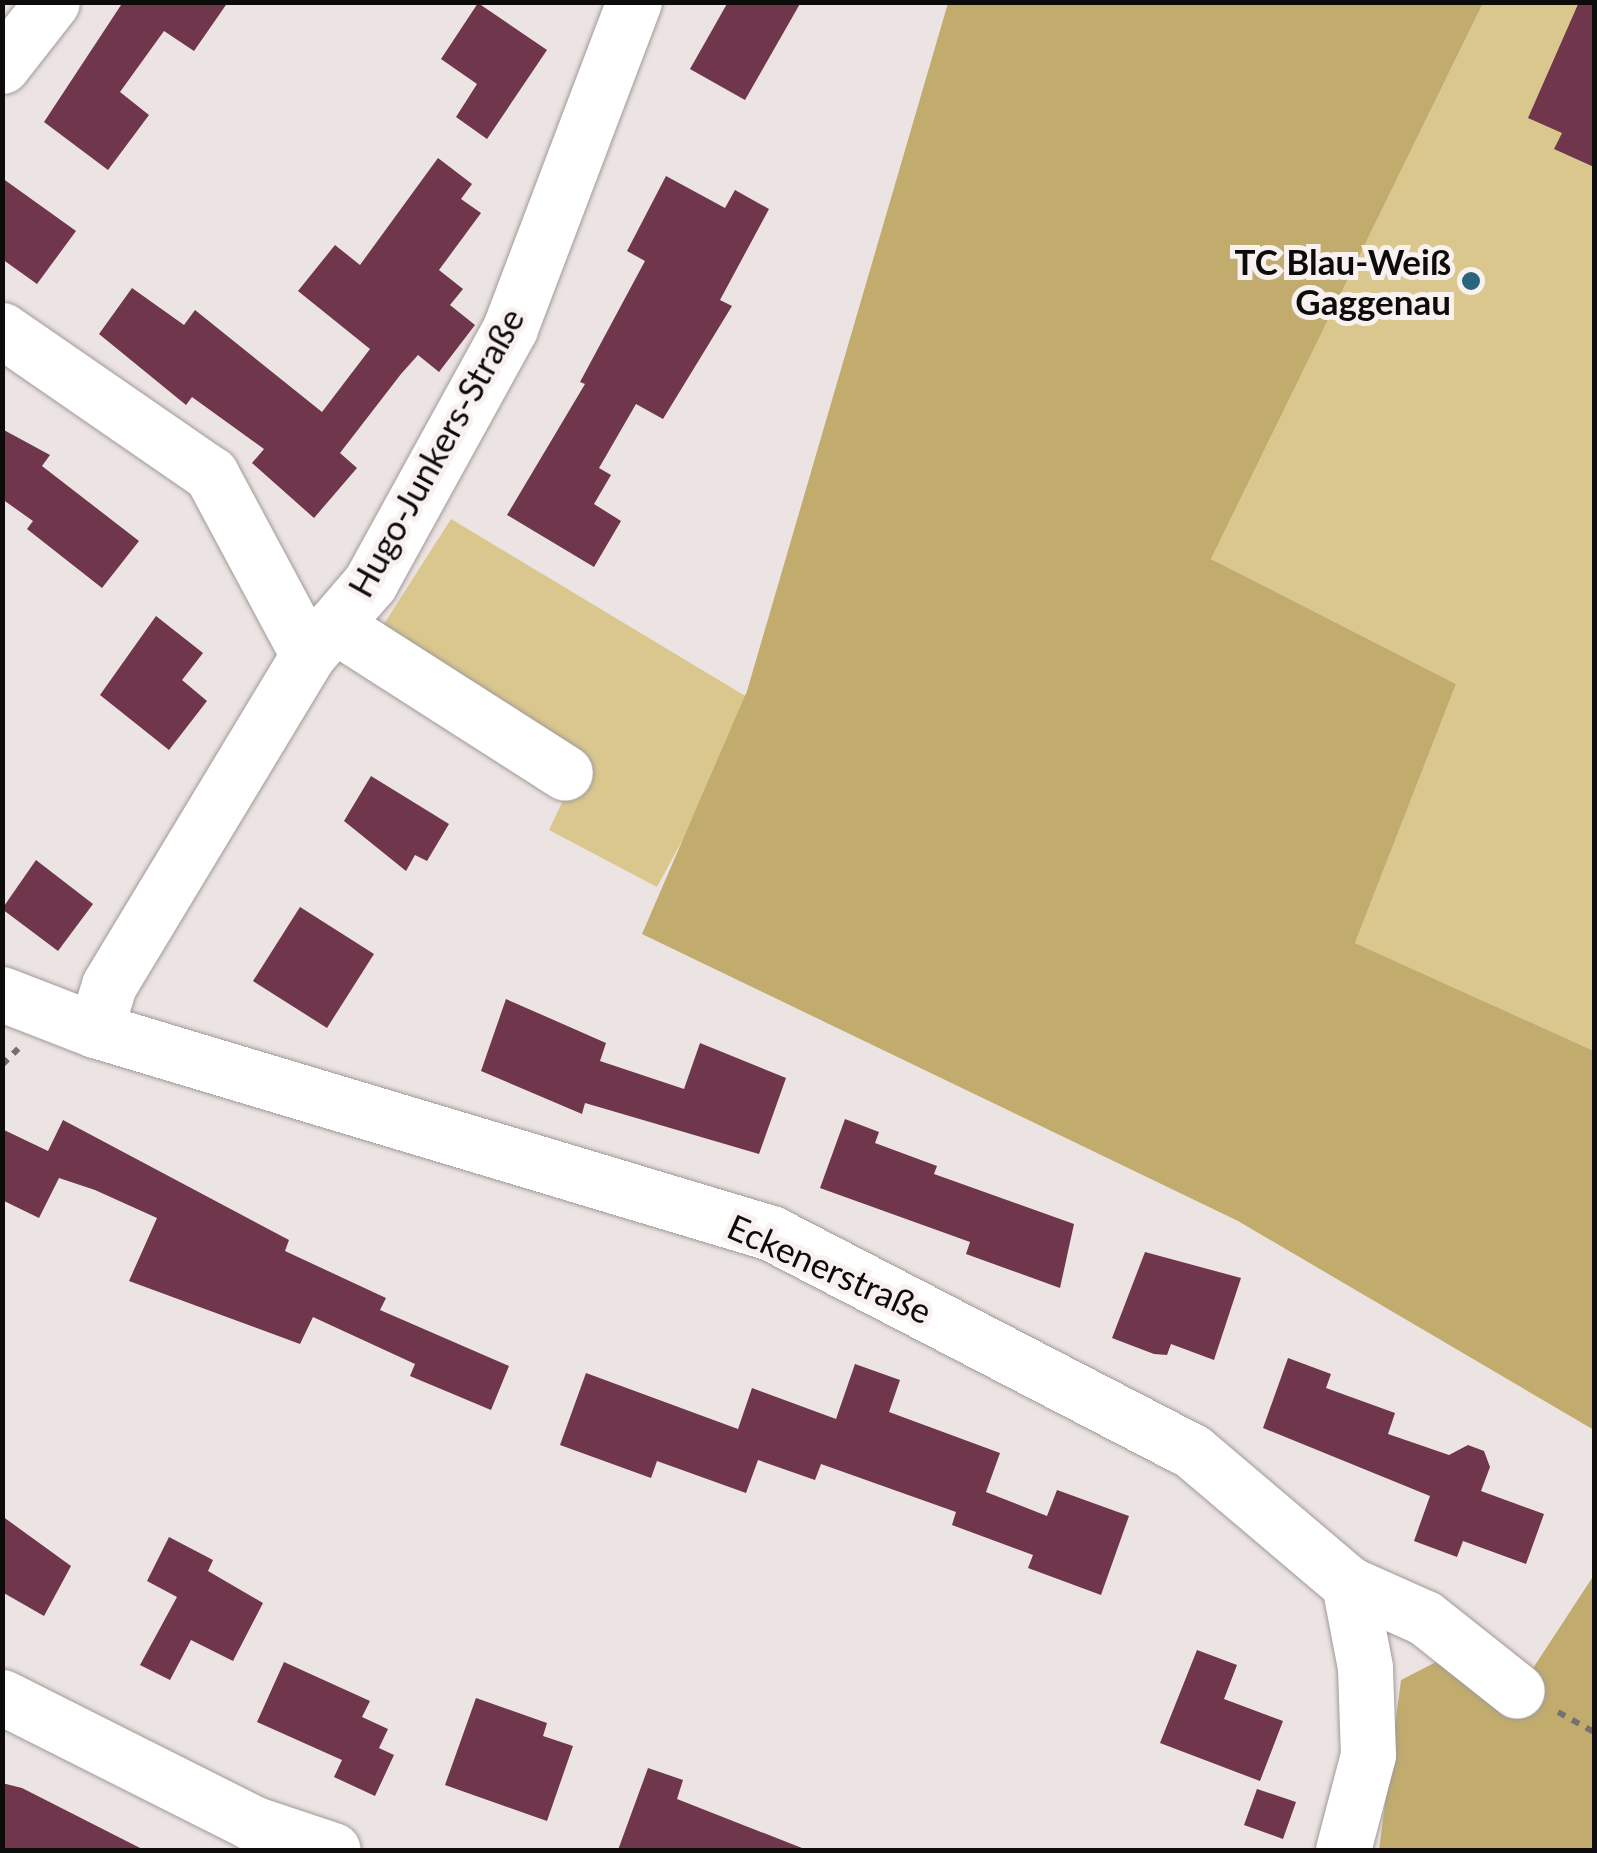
<!DOCTYPE html>
<html>
<head>
<meta charset="utf-8">
<style>
	body { margin:0 }
	#map { position:relative; width:1597px; height:1853px; overflow:hidden; background:#ece4e2; font-family:Lato,sans-serif }
	div>[style] { position:absolute }
	.green>* { inset:0; background:#d9c78e }
	.forest>* { inset:0; background:#c1ac6e }
	.building>* { inset:0; background:#6f364c }
	.path>* { height:6px; margin-top:-3px; transform-origin:0; background:repeating-linear-gradient(90deg,#76706f 0 8px,transparent 0 16px) }
	.roads { filter:drop-shadow(0 0 2px #a19998) drop-shadow(0 0 2px #a19998) }
	.minor>* { height:55px; margin:-27.5px; padding:0 27.5px; transform-origin:27.5px; border-radius:27.5px; background:#fff }
	.dots>* { width:28px; height:28px; translate:-50% -50%; box-sizing:border-box; border:5px solid #f9f1f0; border-radius:50% }
	span { translate:-50% -50%; white-space:nowrap; text-align:center; line-height:1.15; -webkit-text-stroke:10px #f9f1f0; paint-order:stroke }
	.poi-label { font-size:35px; color:#0e0b0b; font-weight:700 }
	.right { translate:-100% -50%; text-align:right }
	.street-label { font-size:35px; color:#0e0b0b }
	.frame { position:absolute; inset:0; border:5px solid #0e0b0b; pointer-events:none }
</style>
</head>
<body>
<div id="map">
	<div class="green">
		<i style="clip-path:polygon(1483px 3px,1594px 3px,1594px 1051px,1355px 943px,1456px 684px,1211px 559px)"></i>
		<i style="clip-path:polygon(451px 519px,757px 703px,657px 887px,549px 830px,577px 771px,368px 649px)"></i>
	</div>
	<div class="forest">
		<i style="clip-path:polygon(948px 3px,1483px 3px,1211px 559px,1456px 684px,1355px 943px,1594px 1051px,1594px 1430px,1238px 1221px,642px 934px,747px 691px)"></i>
		<i style="clip-path:polygon(1594px 1575px,1594px 1850px,1379px 1850px,1401px 1680px,1440px 1660px,1509px 1705px)"></i>
	</div>
	<div class="building">
		<i style="clip-path:polygon(123px 2px,228px 2px,194px 51px,164px 31px,120px 92px,149px 115px,108px 170px,44px 122px)"></i>
		<i style="clip-path:polygon(728px 2px,801px 2px,745px 100px,690px 69px)"></i>
		<i style="clip-path:polygon(1579px 2px,1594px 2px,1594px 167px,1554px 149px,1562px 133px,1528px 118px)"></i>
		<i style="clip-path:polygon(478px 3px,547px 50px,487px 139px,456px 117px,477px 84px,441px 59px)"></i>
		<i style="clip-path:polygon(438px 158px,472px 184px,461px 199px,481px 213px,439px 270px,463px 289px,450px 305px,475px 325px,439px 372px,418px 355px,401px 374px,340px 453px,357px 468px,314px 518px,252px 463px,264px 449px,192px 397px,186px 405px,99px 334px,132px 288px,184px 325px,195px 310px,322px 412px,370px 349px,298px 291px,335px 245px,360px 265px)"></i>
		<i style="clip-path:polygon(666px 176px,725px 208px,735px 190px,769px 209px,720px 300px,732px 306px,663px 419px,636px 404px,599px 468px,611px 475px,594px 504px,621px 521px,594px 567px,507px 515px,585px 384px,580px 382px,645px 261px,627px 251px)"></i>
		<i style="clip-path:polygon(2px 178px,76px 231px,37px 284px,2px 259px)"></i>
		<i style="clip-path:polygon(2px 429px,50px 455px,42px 466px,139px 541px,102px 588px,27px 529px,33px 521px,2px 499px)"></i>
		<i style="clip-path:polygon(156px 616px,203px 653px,182px 680px,207px 701px,169px 750px,100px 695px)"></i>
		<i style="clip-path:polygon(371px 776px,449px 824px,427px 861px,415px 855px,406px 871px,344px 821px)"></i>
		<i style="clip-path:polygon(36px 860px,93px 904px,58px 951px,2px 909px)"></i>
		<i style="clip-path:polygon(300px 907px,374px 954px,327px 1028px,253px 981px)"></i>
		<i style="clip-path:polygon(506px 999px,606px 1043px,600px 1061px,684px 1089px,700px 1043px,786px 1078px,759px 1154px,585px 1103px,582px 1114px,481px 1071px)"></i>
		<i style="clip-path:polygon(845px 1119px,879px 1132px,875px 1143px,937px 1166px,934px 1174px,1074px 1224px,1060px 1288px,966px 1254px,970px 1242px,820px 1188px)"></i>
		<i style="clip-path:polygon(63px 1120px,289px 1240px,285px 1251px,386px 1298px,380px 1310px,509px 1366px,491px 1410px,410px 1376px,415px 1364px,313px 1317px,300px 1344px,129px 1281px,157px 1218px,95px 1190px,59px 1178px,39px 1218px,2px 1200px,2px 1129px,48px 1151px)"></i>
		<i style="clip-path:polygon(1145px 1252px,1241px 1278px,1214px 1360px,1171px 1344px,1167px 1355px,1154px 1354px,1112px 1338px)"></i>
		<i style="clip-path:polygon(1288px 1358px,1331px 1374px,1326px 1388px,1395px 1413px,1388px 1434px,1449px 1455px,1468px 1445px,1484px 1451px,1490px 1467px,1481px 1491px,1544px 1514px,1526px 1564px,1463px 1541px,1457px 1557px,1414px 1541px,1430px 1496px,1263px 1428px)"></i>
		<i style="clip-path:polygon(855px 1364px,900px 1380px,889px 1412px,1000px 1453px,986px 1492px,1047px 1516px,1057px 1490px,1129px 1516px,1101px 1595px,1028px 1568px,1033px 1555px,952px 1525px,956px 1512px,821px 1464px,815px 1480px,758px 1460px,746px 1493px,657px 1461px,651px 1478px,560px 1445px,586px 1373px,738px 1429px,752px 1388px,836px 1419px)"></i>
		<i style="clip-path:polygon(2px 1516px,71px 1566px,44px 1616px,2px 1592px)"></i>
		<i style="clip-path:polygon(169px 1537px,213px 1560px,208px 1571px,263px 1603px,233px 1661px,191px 1640px,170px 1680px,140px 1665px,177px 1597px,147px 1581px)"></i>
		<i style="clip-path:polygon(1197px 1650px,1237px 1665px,1224px 1699px,1283px 1721px,1260px 1781px,1160px 1743px)"></i>
		<i style="clip-path:polygon(284px 1662px,370px 1701px,362px 1717px,388px 1729px,379px 1748px,394px 1755px,375px 1796px,334px 1777px,342px 1760px,257px 1722px)"></i>
		<i style="clip-path:polygon(476px 1698px,547px 1723px,543px 1736px,573px 1746px,547px 1821px,445px 1785px)"></i>
		<i style="clip-path:polygon(648px 1768px,683px 1780px,677px 1799px,807px 1850px,618px 1850px)"></i>
		<i style="clip-path:polygon(2px 1783px,22px 1788px,144px 1850px,2px 1850px)"></i>
		<i style="clip-path:polygon(1257px 1789px,1296px 1802px,1283px 1839px,1244px 1825px)"></i>
	</div>
	<div class="path">
		<i style="left:2px;top:1065px;width:23px;rotate:-45deg"></i>
		<i style="left:1558px;top:1712px;width:41px;rotate:29.1deg"></i>
	</div>
	<div class="roads">
		<div class="minor">
			<i style="left:2px;top:66px;width:81px;rotate:-52deg"></i>
			<i style="left:2px;top:330px;width:254px;rotate:34.6deg"></i>
			<i style="left:211px;top:474px;width:205px;rotate:61.8deg"></i>
			<i style="left:334px;top:625px;width:274px;rotate:32.6deg"></i>
			<i style="left:2px;top:994px;width:100px;rotate:21.2deg"></i>
			<i style="left:95px;top:1030px;width:706px;rotate:16.71deg"></i>
			<i style="left:771px;top:1233px;width:474px;rotate:27.4deg"></i>
			<i style="left:1192px;top:1451px;width:206px;rotate:40.3deg"></i>
			<i style="left:1349px;top:1584px;width:83px;rotate:24.1deg"></i>
			<i style="left:1425px;top:1618px;width:117px;rotate:38.4deg"></i>
			<i style="left:95px;top:1030px;width:47px;rotate:-72.7deg"></i>
			<i style="left:109px;top:985px;width:385px;rotate:-58.9deg"></i>
			<i style="left:308px;top:655px;width:95px;rotate:-49.3deg"></i>
			<i style="left:370px;top:583px;width:291px;rotate:-61.2deg"></i>
			<i style="left:510px;top:328px;width:349px;rotate:-69.2deg"></i>
			<i style="left:2px;top:1697px;width:280px;rotate:26.7deg"></i>
			<i style="left:252px;top:1823px;width:85px;rotate:18.4deg"></i>
			<i style="left:1343px;top:1850px;width:98px;rotate:-75.3deg"></i>
			<i style="left:1368px;top:1755px;width:88px;rotate:-92deg"></i>
			<i style="left:1365px;top:1667px;width:85px;rotate:-100.9deg"></i>
		</div>
	</div>
	<div class="dots">
		<i style="left:1471px;top:281px;background:#2a657d"></i>
	</div>
	<div class="poi-label">
		<span class="right" style="left:1451px;top:281px">TC Blau-Weiß<br>Gaggenau</span>
	</div>
	<div class="street-label">
		<span style="left:435px;top:452px;rotate:-61deg">Hugo-Junkers-Straße</span>
		<span style="left:830px;top:1268px;rotate:24deg">Eckenerstraße</span>
	</div>
	<div class="frame"></div>
</div>
</body>
</html>
